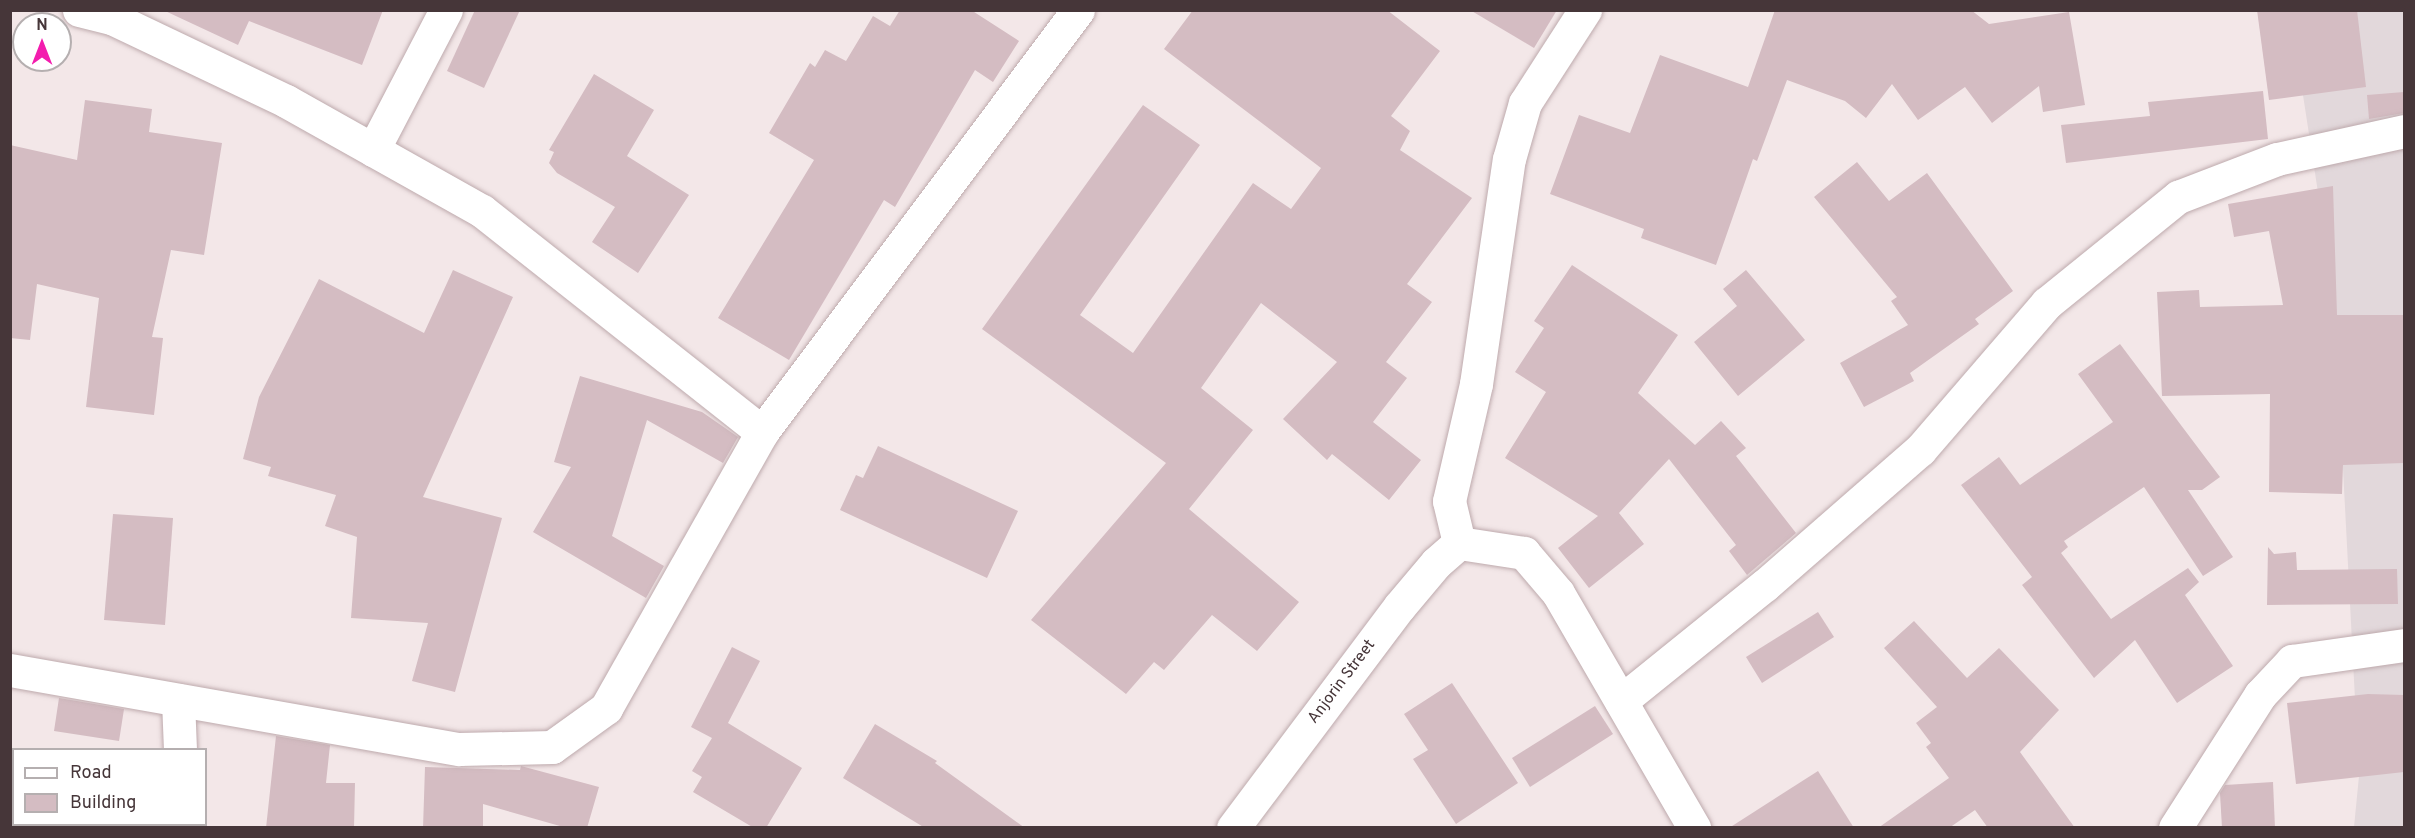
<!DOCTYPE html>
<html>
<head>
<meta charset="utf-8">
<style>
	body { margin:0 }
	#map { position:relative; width:2415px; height:838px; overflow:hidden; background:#f3e7e8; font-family:Overpass,sans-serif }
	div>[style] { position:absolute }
	.industrial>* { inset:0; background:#e2d8db }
	.building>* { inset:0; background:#d4bcc2 }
	.roads { filter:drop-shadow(0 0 2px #beaaad) drop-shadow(0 0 2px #beaaad) }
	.street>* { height:33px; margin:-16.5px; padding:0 16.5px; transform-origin:16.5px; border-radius:16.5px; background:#fff }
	span { translate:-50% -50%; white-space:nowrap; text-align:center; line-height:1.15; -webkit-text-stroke:6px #fff; paint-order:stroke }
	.street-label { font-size:16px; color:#463639 }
	.frame { position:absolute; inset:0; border:12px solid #463639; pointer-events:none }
	.legend { position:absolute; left:12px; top:748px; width:195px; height:78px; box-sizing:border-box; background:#fff; border:2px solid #b5afb0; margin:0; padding:8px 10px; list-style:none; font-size:18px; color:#463639 }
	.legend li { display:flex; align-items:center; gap:12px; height:30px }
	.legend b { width:30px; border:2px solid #b5afb0 }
	.north { position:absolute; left:12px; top:12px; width:60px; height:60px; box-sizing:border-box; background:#fff; border:2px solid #b5afb0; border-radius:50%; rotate:0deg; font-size:16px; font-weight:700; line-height:24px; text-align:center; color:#463639 }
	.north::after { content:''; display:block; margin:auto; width:21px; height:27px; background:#f31dae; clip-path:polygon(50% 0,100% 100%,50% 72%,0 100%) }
</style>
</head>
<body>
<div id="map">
	<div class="industrial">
		<i style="clip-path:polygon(2290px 11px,2404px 11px,2404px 827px,2354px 827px,2359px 776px,2334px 296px)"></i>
	</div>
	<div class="building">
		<i style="clip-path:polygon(163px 10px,383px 10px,362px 65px,249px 21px,238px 45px)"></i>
		<i style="clip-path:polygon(475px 10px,520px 10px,484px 88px,447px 71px)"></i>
		<i style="clip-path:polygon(900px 10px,971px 10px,1019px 41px,993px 82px,975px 70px,895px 207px,884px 200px,789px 360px,718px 318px,814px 160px,769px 133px,810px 63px,815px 67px,825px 50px,846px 61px,873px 16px,890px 26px)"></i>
		<i style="clip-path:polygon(1193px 10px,1387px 10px,1440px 51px,1391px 116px,1410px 131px,1400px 150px,1472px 198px,1407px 284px,1432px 302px,1386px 362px,1407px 378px,1373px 422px,1421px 460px,1389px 500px,1332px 454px,1327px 460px,1283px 419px,1337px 362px,1261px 303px,1201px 388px,1253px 430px,1189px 509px,1299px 602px,1257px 651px,1212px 615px,1164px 670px,1154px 662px,1126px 694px,1031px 620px,1166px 463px,982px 329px,1143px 105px,1200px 145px,1080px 315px,1133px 353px,1253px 183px,1291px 209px,1321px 168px,1164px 49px)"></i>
		<i style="clip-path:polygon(1470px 10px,1557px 10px,1534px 48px)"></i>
		<i style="clip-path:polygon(1775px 10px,1971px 10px,1989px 24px,2069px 12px,2085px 105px,2043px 112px,2039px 86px,1992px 123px,1965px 87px,1918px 120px,1892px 84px,1866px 118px,1845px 101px,1787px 80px,1757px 161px,1753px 159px,1716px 265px,1641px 238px,1644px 229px,1550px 194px,1579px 115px,1630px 133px,1660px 55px,1748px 87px)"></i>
		<i style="clip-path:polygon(2257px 10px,2357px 10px,2366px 87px,2269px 100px)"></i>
		<i style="clip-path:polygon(594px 74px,654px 110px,627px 156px,689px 195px,638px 273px,592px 242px,615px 207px,557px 173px,549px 163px,554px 152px,549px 150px)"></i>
		<i style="clip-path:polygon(2263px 91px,2268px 139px,2066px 163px,2061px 125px,2150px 116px,2148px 102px)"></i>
		<i style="clip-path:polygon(2404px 92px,2404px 113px,2369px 119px,2367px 95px)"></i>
		<i style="clip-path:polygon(85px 100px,152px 109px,149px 132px,222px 143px,204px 255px,171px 250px,152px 337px,163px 338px,154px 415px,86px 407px,99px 298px,37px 284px,30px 340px,10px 338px,10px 145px,77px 160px)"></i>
		<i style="clip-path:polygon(1857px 162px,1889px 201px,1927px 173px,2013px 291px,1975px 319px,1979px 324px,1910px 373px,1914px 381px,1864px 407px,1840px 363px,1908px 325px,1891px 301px,1897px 297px,1814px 197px)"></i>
		<i style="clip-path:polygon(2333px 186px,2337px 315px,2404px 315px,2404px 463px,2343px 465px,2342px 494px,2269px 492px,2270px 394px,2162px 396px,2157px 292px,2199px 290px,2200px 307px,2283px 305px,2269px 231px,2234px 237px,2228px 204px)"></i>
		<i style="clip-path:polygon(1572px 265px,1678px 335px,1638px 393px,1695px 445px,1721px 421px,1746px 448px,1736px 456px,1796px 533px,1747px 575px,1729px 551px,1736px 545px,1669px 459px,1619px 513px,1644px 544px,1589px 588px,1558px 548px,1598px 516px,1505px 458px,1546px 392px,1515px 372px,1544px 328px,1534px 321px)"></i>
		<i style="clip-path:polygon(453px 270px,513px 297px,423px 497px,502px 518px,455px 692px,412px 681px,428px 623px,351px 618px,357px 537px,325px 526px,336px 495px,268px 476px,271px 467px,243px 459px,259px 397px,319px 279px,424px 333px)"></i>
		<i style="clip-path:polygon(1746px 270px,1805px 340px,1738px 396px,1694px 342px,1737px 306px,1723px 289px)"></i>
		<i style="clip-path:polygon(2120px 344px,2220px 477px,2202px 490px,2188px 490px,2233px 557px,2203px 576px,2144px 487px,2064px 541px,2068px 547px,2061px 553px,2111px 619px,2188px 568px,2199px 582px,2185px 595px,2233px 666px,2177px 703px,2135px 640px,2094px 678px,2022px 585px,2032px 577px,1961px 485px,1999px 457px,2020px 485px,2113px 422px,2078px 374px)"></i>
		<i style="clip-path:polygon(580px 376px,702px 412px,738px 437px,723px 463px,647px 420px,612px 536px,664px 566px,646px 598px,533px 532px,571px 467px,554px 462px)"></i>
		<i style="clip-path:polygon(878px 446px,1018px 511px,987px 578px,840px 510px,856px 475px,863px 478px)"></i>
		<i style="clip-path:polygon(113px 514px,173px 518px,165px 625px,104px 620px)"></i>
		<i style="clip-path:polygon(2268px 547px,2274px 554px,2296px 552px,2297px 570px,2397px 569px,2398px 604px,2267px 605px)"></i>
		<i style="clip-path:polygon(1818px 612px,1834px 637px,1762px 683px,1746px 657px)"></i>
		<i style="clip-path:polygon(1914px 621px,1967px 678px,1999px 648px,2059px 710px,2020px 752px,2075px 828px,1988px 828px,1975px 810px,1949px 828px,1878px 828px,1949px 778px,1926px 747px,1931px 743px,1916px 723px,1937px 707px,1884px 648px)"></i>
		<i style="clip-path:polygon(732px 647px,760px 661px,728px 723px,802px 768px,766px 828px,754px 828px,693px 792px,702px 777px,692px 771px,712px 738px,691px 727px)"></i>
		<i style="clip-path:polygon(1452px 683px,1518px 783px,1456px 824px,1413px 759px,1428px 750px,1404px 714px)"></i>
		<i style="clip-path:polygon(2368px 694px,2404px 695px,2404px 772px,2296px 784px,2287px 703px)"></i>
		<i style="clip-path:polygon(59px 698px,124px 709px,119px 741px,54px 731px)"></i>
		<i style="clip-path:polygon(1595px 706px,1613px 734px,1530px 787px,1512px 758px)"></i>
		<i style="clip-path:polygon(875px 724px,937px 761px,935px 763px,1025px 828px,925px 828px,843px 778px)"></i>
		<i style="clip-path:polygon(276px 736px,330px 745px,326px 783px,355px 783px,354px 828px,266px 828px)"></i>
		<i style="clip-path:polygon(521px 766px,599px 787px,587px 828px,567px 828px,483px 804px,483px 828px,423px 828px,425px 767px,520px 770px)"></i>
		<i style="clip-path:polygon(1818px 771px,1854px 828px,1729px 828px)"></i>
		<i style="clip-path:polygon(2273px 782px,2275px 828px,2222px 828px,2220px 793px,2225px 785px)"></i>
	</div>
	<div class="roads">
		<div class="street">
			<i style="left:79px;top:10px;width:36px;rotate:14deg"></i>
			<i style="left:114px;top:19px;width:191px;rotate:25.5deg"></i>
			<i style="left:286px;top:101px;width:225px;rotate:29.3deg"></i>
			<i style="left:482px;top:211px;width:357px;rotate:38.3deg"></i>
			<i style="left:373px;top:150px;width:158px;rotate:-62.5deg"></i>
			<i style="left:1459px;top:543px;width:43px;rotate:-103.4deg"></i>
			<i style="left:1449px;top:501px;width:120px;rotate:-77deg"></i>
			<i style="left:1476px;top:384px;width:227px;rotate:-81.7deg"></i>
			<i style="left:1509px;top:159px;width:58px;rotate:-74.1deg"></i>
			<i style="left:1525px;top:103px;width:111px;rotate:-57.2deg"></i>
			<i style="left:1459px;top:543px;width:66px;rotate:8.7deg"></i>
			<i style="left:1524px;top:553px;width:52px;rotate:49.6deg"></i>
			<i style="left:1558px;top:593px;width:272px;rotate:59.9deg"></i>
			<i style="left:10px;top:670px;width:456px;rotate:10deg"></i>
			<i style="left:459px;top:749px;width:93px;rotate:-1.2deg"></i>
			<i style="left:552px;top:747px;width:67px;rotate:-35.8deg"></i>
			<i style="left:606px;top:708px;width:317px;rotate:-60.5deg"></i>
			<i style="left:762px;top:432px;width:527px;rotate:-53.17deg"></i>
			<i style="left:178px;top:700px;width:50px;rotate:87.7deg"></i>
			<i style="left:1621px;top:701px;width:185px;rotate:-38.9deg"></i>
			<i style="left:1765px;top:585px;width:206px;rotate:-41.1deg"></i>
			<i style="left:1920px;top:450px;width:194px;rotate:-49.2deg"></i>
			<i style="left:2047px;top:303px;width:169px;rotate:-39deg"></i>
			<i style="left:2178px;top:197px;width:106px;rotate:-21deg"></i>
			<i style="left:2277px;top:159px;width:130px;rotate:-12.4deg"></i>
			<i style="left:182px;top:824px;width:4px;rotate:76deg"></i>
			<i style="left:1233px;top:828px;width:276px;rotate:-53.1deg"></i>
			<i style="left:1399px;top:607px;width:57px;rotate:-49.9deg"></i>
			<i style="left:1436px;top:563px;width:30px;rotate:-41deg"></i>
			<i style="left:2175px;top:828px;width:158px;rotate:-57.4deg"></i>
			<i style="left:2260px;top:695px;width:47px;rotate:-46.7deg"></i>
			<i style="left:2292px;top:661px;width:113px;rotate:-8.1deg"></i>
		</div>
	</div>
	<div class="street-label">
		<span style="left:1342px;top:682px;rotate:-53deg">Anjorin Street</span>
	</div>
	<div class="frame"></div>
	<ul class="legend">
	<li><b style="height:8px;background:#fff"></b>Road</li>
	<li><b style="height:16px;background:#d4bcc2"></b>Building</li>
	</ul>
	<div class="north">N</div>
</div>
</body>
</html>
